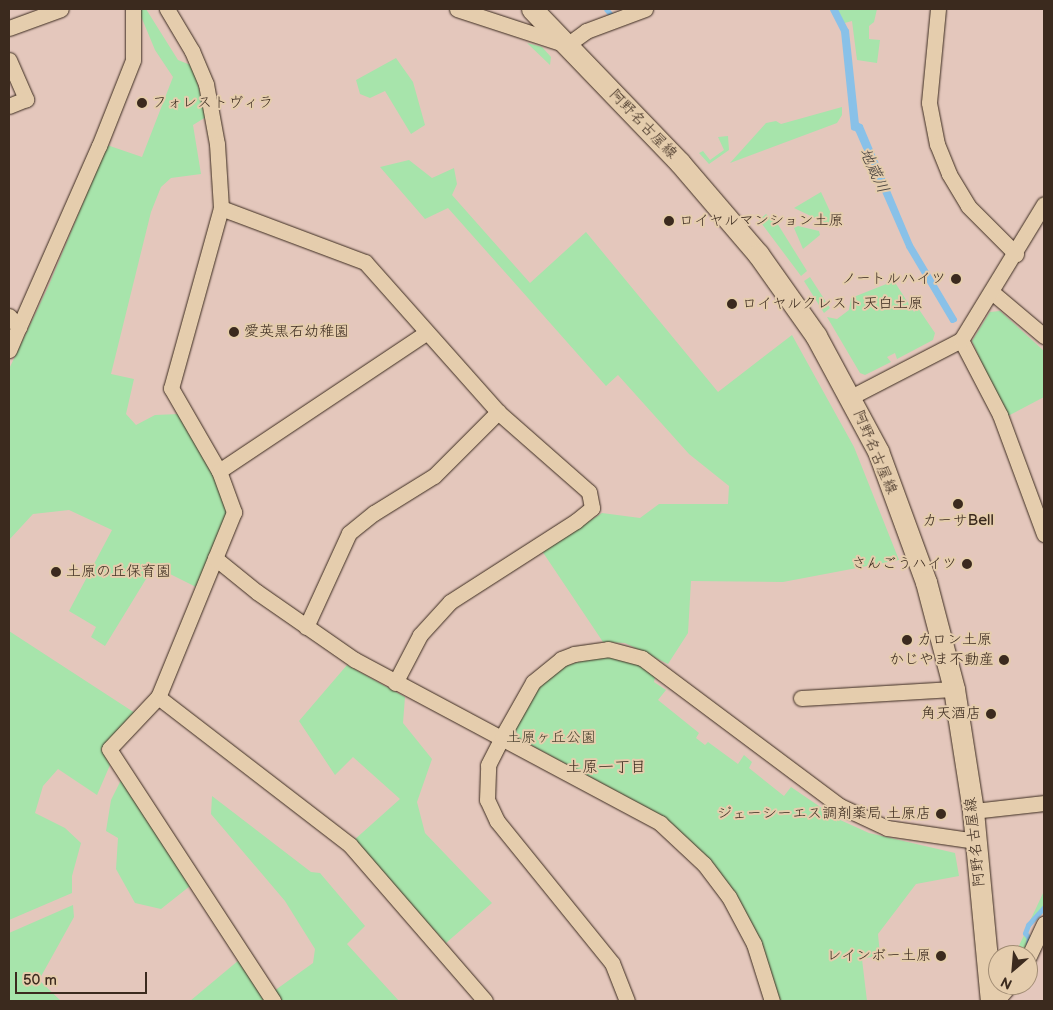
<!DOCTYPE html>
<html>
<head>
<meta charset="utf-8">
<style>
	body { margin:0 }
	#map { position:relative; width:1053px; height:1010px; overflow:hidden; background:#e4c7bc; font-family:"Balsamiq Sans","Klee One",sans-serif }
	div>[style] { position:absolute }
	.green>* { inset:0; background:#a7e4ab }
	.stream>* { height:5px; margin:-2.5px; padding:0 2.5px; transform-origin:2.5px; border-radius:2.5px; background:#89c1e8 }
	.roads { filter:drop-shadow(0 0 1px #3b2a1e) drop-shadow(0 0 1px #3b2a1e) }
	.street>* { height:15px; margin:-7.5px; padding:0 7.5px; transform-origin:7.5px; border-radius:7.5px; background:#e5cdad }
	.secondary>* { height:21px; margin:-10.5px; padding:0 10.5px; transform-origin:10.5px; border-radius:10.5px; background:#e5cdad }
	.dots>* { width:14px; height:14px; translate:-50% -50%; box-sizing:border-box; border:2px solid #e5cdad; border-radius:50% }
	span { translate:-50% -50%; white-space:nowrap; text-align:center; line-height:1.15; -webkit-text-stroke:4px #e5cdad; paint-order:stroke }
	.poi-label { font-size:15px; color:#3b2a1e }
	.left { translate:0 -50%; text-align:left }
	.right { translate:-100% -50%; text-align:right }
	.street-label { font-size:15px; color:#3b2a1e }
	.park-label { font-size:15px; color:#463d2c }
	.water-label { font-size:16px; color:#47413c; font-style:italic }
	.neighbourhood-label { font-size:16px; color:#3b2a1e }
	.frame { position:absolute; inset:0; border:10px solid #3b2a1e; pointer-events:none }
	.north { position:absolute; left:988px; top:945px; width:50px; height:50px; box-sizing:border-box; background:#e5cdad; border:1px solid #a18c74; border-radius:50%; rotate:207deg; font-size:14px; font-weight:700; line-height:20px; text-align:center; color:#3b2a1e }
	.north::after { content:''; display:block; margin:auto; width:18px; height:22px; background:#3b2a1e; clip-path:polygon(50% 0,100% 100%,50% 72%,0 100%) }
	.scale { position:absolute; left:15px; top:972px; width:132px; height:22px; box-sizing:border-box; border:2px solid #3b2a1e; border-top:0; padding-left:6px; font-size:15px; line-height:18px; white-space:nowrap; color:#3b2a1e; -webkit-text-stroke:4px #e5cdad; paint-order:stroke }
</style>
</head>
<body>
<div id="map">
	<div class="green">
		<i style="clip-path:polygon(138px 9px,146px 9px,178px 60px,193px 66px,206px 117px,193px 125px,201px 174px,171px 178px,161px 187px,151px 212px,111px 374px,134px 379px,126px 414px,136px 425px,155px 415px,179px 414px,214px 474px,228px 512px,196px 587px,154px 566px,105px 646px,91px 637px,96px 627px,69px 611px,112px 530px,69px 510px,33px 514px,9px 540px,9px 369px,49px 285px,107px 145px,142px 157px,173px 77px,155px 50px)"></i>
		<i style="clip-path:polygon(835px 9px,877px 9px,874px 22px,869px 26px,869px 39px,880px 40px,877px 63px,857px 60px,852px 21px,841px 24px)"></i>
		<i style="clip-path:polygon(527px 43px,542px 47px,551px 57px,550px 65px)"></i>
		<i style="clip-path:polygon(396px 58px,413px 82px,425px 125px,411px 134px,385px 91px,370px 98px,360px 94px,356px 80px)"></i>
		<i style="clip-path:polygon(842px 107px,842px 115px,837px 123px,730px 163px,766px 123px,776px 121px,781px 124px)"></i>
		<i style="clip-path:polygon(728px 136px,729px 150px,709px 164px,699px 153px,703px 151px,710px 160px,724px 150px,718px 137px)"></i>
		<i style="clip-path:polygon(409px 160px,432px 178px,454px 168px,457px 184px,452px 195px,530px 283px,586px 232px,718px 392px,792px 335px,854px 447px,899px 560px,783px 582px,691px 581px,688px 633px,668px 664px,625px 643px,603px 642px,542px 551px,602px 513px,640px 518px,659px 504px,728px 504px,729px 486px,689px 454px,618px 375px,606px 386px,448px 208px,425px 219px,380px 167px)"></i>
		<i style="clip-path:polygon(821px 192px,834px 220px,834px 227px,794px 208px)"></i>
		<i style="clip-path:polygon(766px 214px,777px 223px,807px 271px,801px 276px,759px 220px)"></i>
		<i style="clip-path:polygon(798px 226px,819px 231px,820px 235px,803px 249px,794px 228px)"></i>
		<i style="clip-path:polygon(810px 277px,830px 308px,824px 313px,804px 281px)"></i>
		<i style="clip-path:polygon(894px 281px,914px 312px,918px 308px,935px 333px,933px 340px,897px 359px,895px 353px,887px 357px,891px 362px,865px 375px,860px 373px,827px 317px,837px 319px,849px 310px,851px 298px)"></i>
		<i style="clip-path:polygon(1000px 311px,1044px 351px,1044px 397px,1006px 417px,972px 341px,990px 312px)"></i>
		<i style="clip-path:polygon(9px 631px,135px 713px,101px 749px,110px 765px,97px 795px,58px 769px,43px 786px,35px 813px,65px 828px,81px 843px,72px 876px,72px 893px,9px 920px)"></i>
		<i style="clip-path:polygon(600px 655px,636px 663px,655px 677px,654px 682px,666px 690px,658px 700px,699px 733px,696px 738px,705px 745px,708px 742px,738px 764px,744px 755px,752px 762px,749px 768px,784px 796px,791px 787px,838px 819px,869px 833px,955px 853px,959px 876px,916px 884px,878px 934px,880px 955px,862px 959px,867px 1001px,780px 1001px,761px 941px,735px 893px,711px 861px,664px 817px,518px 738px,515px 725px,538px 687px,562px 667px)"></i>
		<i style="clip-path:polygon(347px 665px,405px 697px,403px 723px,432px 759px,417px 802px,425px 833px,492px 903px,446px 943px,353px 841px,400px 799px,353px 757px,335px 775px,299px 721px)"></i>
		<i style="clip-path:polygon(121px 780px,190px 886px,161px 909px,135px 903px,116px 869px,118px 838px,106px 831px,111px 800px)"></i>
		<i style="clip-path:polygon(212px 796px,311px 872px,320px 873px,365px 926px,347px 944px,399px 1001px,281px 1001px,274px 991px,313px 963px,315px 949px,285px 901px,211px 814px)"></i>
		<i style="clip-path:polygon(1044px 891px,1043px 910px,1028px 925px,1037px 906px)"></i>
		<i style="clip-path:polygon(73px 905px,74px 917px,39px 980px,61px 1001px,9px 1001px,9px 933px)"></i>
		<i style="clip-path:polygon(1025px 933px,1029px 938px,1022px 955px,1008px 955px,1008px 951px,1016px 952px)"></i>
		<i style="clip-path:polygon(239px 960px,265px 1001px,190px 1001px)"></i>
	</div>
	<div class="stream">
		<i style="left:606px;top:9px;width:9px;rotate:49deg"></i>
		<i style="left:832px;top:9px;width:25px;rotate:63deg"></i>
		<i style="left:843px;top:31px;width:97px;rotate:84.1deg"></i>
		<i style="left:853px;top:127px;width:4px;rotate:27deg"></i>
		<i style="left:857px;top:129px;width:128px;rotate:66.4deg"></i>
		<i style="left:908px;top:246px;width:86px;rotate:59.3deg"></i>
		<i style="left:952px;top:320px;width:2px;rotate:-27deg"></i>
		<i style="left:954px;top:319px;width:86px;rotate:-120.7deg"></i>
		<i style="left:910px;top:245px;width:129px;rotate:-112.8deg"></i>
		<i style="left:860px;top:126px;width:4px;rotate:-153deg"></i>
		<i style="left:856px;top:124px;width:94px;rotate:-96.1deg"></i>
		<i style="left:846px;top:31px;width:25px;rotate:-117deg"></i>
		<i style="left:1028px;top:944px;width:6px;rotate:-81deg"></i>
		<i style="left:1029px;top:938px;width:6px;rotate:-129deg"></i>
		<i style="left:1025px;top:933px;width:9px;rotate:-69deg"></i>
		<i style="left:1028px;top:925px;width:24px;rotate:-48deg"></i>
		<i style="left:1012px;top:955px;width:2px"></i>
	</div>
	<div class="roads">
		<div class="street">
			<i style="left:167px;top:9px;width:49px;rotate:59.2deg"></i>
			<i style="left:192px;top:51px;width:36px;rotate:67deg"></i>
			<i style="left:206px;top:84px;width:61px;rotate:79.6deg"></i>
			<i style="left:217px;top:144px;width:64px;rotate:86.4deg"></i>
			<i style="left:221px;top:208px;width:187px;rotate:105.5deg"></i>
			<i style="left:171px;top:388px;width:96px;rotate:60deg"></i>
			<i style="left:219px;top:471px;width:44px;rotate:69.9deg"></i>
			<i style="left:234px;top:512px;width:200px;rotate:112.3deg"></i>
			<i style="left:158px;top:697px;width:71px;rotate:133.3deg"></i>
			<i style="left:109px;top:749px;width:301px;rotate:56.9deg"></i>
			<i style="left:457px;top:9px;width:116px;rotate:18.1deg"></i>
			<i style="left:567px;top:45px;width:24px;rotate:-36deg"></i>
			<i style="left:586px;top:31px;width:63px;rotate:-20.4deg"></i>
			<i style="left:938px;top:9px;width:94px;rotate:95.5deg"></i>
			<i style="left:929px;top:103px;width:42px;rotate:79deg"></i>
			<i style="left:937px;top:144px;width:32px;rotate:68deg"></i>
			<i style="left:949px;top:174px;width:37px;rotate:59deg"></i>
			<i style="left:968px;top:206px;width:68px;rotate:45deg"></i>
			<i style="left:9px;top:28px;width:55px;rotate:-20.1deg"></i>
			<i style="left:9px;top:60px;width:43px;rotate:66.4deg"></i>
			<i style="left:26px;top:99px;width:18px;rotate:158deg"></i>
			<i style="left:221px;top:208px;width:154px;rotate:20.6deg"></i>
			<i style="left:365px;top:262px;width:200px;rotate:48.4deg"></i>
			<i style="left:498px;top:412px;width:121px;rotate:41.3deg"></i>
			<i style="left:589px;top:492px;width:16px;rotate:79deg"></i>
			<i style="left:592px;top:508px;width:21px;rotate:141deg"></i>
			<i style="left:576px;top:521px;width:150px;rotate:147.3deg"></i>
			<i style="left:450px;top:602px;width:45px;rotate:132.3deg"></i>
			<i style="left:420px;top:635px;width:54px;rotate:117.5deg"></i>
			<i style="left:993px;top:293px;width:67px;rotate:40.1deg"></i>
			<i style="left:9px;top:316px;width:15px;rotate:48deg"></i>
			<i style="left:19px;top:327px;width:198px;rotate:-66.2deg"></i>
			<i style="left:99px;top:146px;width:92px;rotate:-68.4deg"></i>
			<i style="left:133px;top:60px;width:51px;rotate:-90deg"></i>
			<i style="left:961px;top:340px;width:85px;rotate:62.5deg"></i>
			<i style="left:1000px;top:415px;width:127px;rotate:69.7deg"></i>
			<i style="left:9px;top:350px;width:25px;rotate:-67deg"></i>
			<i style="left:851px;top:397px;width:124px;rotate:-27.4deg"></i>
			<i style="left:961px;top:340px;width:159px;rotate:-58.6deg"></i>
			<i style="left:219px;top:471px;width:249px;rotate:-33.7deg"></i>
			<i style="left:215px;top:558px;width:54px;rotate:39deg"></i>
			<i style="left:257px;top:592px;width:119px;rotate:34.8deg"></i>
			<i style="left:355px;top:660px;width:346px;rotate:28.1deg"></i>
			<i style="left:660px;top:823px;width:60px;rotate:43deg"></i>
			<i style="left:704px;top:864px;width:41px;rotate:52.9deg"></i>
			<i style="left:729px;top:897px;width:53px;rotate:62deg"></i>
			<i style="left:754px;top:944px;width:60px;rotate:72.5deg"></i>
			<i style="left:306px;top:627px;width:103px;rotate:-65.4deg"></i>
			<i style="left:349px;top:533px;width:32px;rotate:-39deg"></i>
			<i style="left:374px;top:513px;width:70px;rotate:-31.7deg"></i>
			<i style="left:434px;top:476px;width:91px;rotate:-45deg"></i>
			<i style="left:158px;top:697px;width:242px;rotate:37.6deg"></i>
			<i style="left:350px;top:845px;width:206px;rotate:49.1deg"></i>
			<i style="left:801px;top:698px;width:153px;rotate:-3.4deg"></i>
			<i style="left:973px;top:811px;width:71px;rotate:-6.4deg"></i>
			<i style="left:1028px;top:958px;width:38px;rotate:-65deg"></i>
			<i style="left:627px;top:1001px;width:41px;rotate:-111.5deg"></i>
			<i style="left:612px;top:963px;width:183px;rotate:-129deg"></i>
			<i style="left:497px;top:821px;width:23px;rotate:-115deg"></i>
			<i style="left:487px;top:800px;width:35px;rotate:-88deg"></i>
			<i style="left:488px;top:765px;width:31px;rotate:-63deg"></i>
			<i style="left:502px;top:737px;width:63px;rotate:-60.6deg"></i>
			<i style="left:533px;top:682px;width:36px;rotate:-39deg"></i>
			<i style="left:561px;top:659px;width:14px;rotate:-21deg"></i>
			<i style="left:574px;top:654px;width:34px;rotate:-8deg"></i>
			<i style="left:608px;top:649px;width:35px;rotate:15deg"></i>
			<i style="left:642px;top:658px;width:247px;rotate:36.8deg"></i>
			<i style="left:840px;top:806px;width:52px;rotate:25.1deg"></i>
			<i style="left:887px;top:828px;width:90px;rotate:8.3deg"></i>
			<i style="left:996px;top:1001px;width:21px;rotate:-49deg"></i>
		</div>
		<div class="secondary">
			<i style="left:532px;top:9px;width:214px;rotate:46.1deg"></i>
			<i style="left:680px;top:163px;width:120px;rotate:49.4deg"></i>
			<i style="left:758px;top:254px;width:100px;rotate:54.7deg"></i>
			<i style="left:816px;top:336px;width:131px;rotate:61.7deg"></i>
			<i style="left:878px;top:451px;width:140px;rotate:69.9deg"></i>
			<i style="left:926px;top:582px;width:111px;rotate:75.3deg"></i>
			<i style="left:954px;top:689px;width:123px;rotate:81.1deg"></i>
			<i style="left:973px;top:811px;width:191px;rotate:84.6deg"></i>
		</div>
	</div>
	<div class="dots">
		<i style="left:142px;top:103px;background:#3b2a1e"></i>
		<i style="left:669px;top:221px;background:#3b2a1e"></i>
		<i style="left:956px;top:279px;background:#3b2a1e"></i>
		<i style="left:732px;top:304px;background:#3b2a1e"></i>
		<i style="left:234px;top:332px;background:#3b2a1e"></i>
		<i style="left:958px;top:504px;background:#3b2a1e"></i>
		<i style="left:967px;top:564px;background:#3b2a1e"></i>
		<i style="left:56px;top:572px;background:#3b2a1e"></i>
		<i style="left:907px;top:640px;background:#3b2a1e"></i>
		<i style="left:1004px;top:660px;background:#3b2a1e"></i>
		<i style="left:991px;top:714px;background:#3b2a1e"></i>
		<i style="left:941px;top:814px;background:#3b2a1e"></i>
		<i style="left:941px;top:956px;background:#3b2a1e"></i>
	</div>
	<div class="poi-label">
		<span class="left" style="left:152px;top:103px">フォレストヴィラ</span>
		<span class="left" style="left:679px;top:221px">ロイヤルマンション土原</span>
		<span class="right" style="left:946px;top:279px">ノートルハイツ</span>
		<span class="left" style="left:742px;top:304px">ロイヤルクレスト天白土原</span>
		<span class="left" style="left:244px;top:332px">愛英黒石幼稚園</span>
		<span style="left:958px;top:521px">カーサBell</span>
		<span class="right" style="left:957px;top:564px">さんごうハイツ</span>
		<span class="left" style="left:66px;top:572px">土原の丘保育園</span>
		<span class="left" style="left:917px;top:640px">カロン土原</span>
		<span class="right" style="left:994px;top:660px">かじやま不動産</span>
		<span class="right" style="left:981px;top:714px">角天酒店</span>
		<span class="right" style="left:931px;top:814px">ジェーシーエス調剤薬局 土原店</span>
		<span class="right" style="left:931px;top:956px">レインボー土原</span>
	</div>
	<div class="street-label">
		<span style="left:643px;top:124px;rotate:46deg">阿野名古屋線</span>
		<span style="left:875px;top:452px;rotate:67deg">阿野名古屋線</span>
		<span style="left:975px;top:842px;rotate:-96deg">阿野名古屋線</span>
	</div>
	<div class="park-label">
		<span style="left:551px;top:738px">土原ヶ丘公園</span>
	</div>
	<div class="water-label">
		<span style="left:873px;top:171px;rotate:65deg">地蔵川</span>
	</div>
	<div class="neighbourhood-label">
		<span style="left:606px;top:768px">土原一丁目</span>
	</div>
	<div class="frame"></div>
	<div class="north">N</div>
	<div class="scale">50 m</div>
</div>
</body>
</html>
